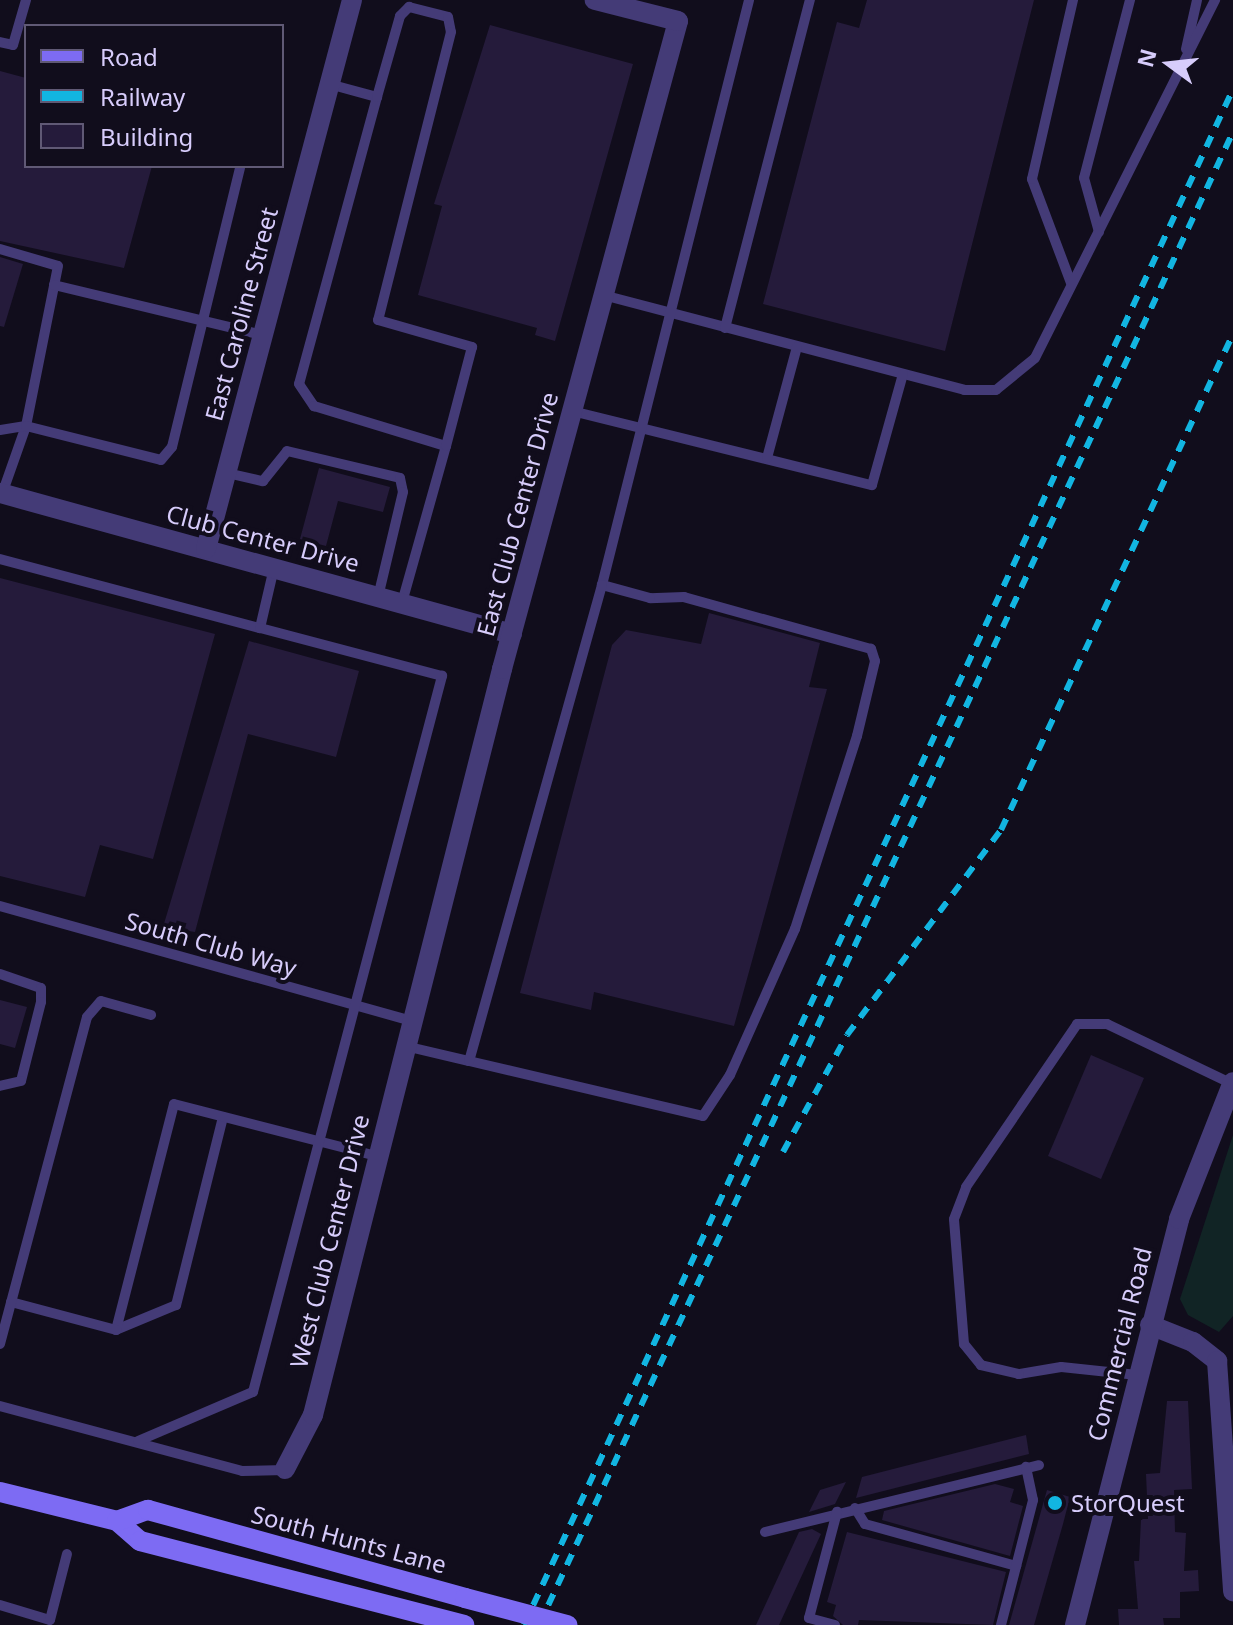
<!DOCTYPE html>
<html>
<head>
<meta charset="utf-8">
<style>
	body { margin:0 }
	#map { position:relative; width:1233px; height:1625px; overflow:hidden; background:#110d1c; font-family:"Noto Sans",sans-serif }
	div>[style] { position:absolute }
	.green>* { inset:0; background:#112425 }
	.building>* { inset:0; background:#251b3b }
	.lane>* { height:10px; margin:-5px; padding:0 5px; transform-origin:5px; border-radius:5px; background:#443b77 }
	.street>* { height:20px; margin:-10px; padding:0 10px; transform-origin:10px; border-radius:10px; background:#443b77 }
	.secondary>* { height:20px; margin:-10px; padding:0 10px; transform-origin:10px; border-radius:10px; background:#7d6bf3 }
	.rail>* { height:6px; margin-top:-3px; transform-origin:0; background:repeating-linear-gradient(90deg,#12b5e1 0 12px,transparent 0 22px) }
	.secondary-bridge>* { height:20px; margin:-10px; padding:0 10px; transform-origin:10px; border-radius:10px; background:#7d6bf3 }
	.dots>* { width:22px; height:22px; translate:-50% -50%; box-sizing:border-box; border:4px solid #110d1c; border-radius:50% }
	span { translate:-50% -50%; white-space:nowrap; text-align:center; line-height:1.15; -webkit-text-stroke:8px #110d1c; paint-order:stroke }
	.street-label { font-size:24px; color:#d7ccfb }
	.poi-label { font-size:24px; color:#d7ccfb }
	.left { translate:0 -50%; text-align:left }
	.legend { position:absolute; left:24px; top:24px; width:260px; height:144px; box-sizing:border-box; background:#110d1c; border:2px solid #605975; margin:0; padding:10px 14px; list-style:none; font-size:24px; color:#d7ccfb }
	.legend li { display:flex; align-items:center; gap:16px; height:40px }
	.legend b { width:40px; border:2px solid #605975 }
	.north { position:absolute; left:1129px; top:24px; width:80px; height:80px; -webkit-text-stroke:6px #110d1c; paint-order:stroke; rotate:285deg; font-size:22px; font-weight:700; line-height:32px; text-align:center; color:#d7ccfb }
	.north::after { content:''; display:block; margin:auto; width:28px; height:36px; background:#d7ccfb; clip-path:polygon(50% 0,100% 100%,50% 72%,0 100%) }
</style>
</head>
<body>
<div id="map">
	<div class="green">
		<i style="clip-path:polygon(1233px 1135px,1233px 1316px,1219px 1332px,1188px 1315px,1180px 1299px)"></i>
	</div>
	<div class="building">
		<i style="clip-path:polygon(867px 0,1034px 0,945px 351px,763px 304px,837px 22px,859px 28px)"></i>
		<i style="clip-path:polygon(490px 25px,633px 64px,555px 341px,535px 335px,537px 328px,418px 295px,442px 206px,434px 204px)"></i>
		<i style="clip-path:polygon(0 71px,26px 78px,26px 166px,152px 166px,124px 268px,0 241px)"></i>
		<i style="clip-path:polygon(0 257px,23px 264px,4px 327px,0 326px)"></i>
		<i style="clip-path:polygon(319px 468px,390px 487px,383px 512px,338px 501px,326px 546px,300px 539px)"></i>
		<i style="clip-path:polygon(0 578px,215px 634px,153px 859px,100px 845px,85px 897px,0 876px)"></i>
		<i style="clip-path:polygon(709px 613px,820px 643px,809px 687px,827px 689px,734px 1026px,594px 992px,591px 1010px,520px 993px,612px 645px,626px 630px,701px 644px)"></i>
		<i style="clip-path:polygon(249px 641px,359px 671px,336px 757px,248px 734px,195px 932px,163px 927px)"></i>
		<i style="clip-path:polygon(0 1000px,27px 1007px,15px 1048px,0 1044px)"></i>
		<i style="clip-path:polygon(1091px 1055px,1144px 1078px,1101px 1179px,1048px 1156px)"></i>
		<i style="clip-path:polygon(1167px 1401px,1188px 1401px,1192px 1489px,1174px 1490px,1175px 1532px,1186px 1533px,1184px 1571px,1198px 1570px,1199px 1591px,1180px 1592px,1180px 1618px,1163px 1618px,1164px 1625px,1119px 1625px,1118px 1609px,1138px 1609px,1134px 1561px,1139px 1561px,1141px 1519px,1148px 1519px,1146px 1474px,1160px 1473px)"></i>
		<i style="clip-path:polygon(1026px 1435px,1029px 1454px,856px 1498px,862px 1477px)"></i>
		<i style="clip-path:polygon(846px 1482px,835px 1504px,809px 1512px,820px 1490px)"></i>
		<i style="clip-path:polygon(995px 1484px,1014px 1489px,1010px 1502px,1023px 1506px,1010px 1556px,882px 1520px,884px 1511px)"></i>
		<i style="clip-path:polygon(1047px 1490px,1070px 1497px,1063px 1524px,1034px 1625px,1009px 1625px)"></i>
		<i style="clip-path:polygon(812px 1529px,821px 1534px,779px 1625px,756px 1625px,799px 1532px)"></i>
		<i style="clip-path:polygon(847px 1532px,1006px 1572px,993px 1625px,859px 1620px,858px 1625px,843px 1625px,833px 1616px,836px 1605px,827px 1602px)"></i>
	</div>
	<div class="lane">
		<i style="left:0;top:42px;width:13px;rotate:13deg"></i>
		<i style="left:13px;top:45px;width:47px;rotate:-73.9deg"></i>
		<i style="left:1186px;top:49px;width:50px;rotate:-77.3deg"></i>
		<i style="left:329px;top:84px;width:50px;rotate:15.2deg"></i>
		<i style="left:377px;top:97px;width:297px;rotate:105.2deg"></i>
		<i style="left:299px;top:384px;width:27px;rotate:56deg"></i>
		<i style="left:314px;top:406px;width:138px;rotate:16.9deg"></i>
		<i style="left:446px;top:446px;width:163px;rotate:105.7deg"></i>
		<i style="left:377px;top:97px;width:84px;rotate:-74.1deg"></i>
		<i style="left:400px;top:16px;width:13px;rotate:-45deg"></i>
		<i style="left:409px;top:7px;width:40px;rotate:14.4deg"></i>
		<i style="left:448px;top:17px;width:15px;rotate:79deg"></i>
		<i style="left:451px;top:32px;width:297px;rotate:104.2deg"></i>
		<i style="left:378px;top:320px;width:98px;rotate:16deg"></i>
		<i style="left:472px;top:347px;width:102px;rotate:104.7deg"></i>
		<i style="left:1099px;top:232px;width:56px;rotate:-105.5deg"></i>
		<i style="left:1084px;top:178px;width:184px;rotate:-75.5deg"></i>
		<i style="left:0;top:249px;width:60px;rotate:16.3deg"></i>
		<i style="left:58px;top:266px;width:163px;rotate:101.3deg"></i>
		<i style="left:26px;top:426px;width:72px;rotate:109.4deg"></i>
		<i style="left:1071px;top:283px;width:111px;rotate:-110.6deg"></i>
		<i style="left:1032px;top:179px;width:184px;rotate:-77.1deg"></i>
		<i style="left:54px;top:285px;width:215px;rotate:13.5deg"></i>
		<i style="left:603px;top:295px;width:373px;rotate:14.7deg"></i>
		<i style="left:964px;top:390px;width:32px"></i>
		<i style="left:996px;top:390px;width:50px;rotate:-39.4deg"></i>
		<i style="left:1035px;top:358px;width:401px;rotate:-63.3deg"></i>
		<i style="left:725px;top:328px;width:339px;rotate:-75.5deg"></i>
		<i style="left:572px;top:411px;width:309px;rotate:13.9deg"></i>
		<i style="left:872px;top:485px;width:115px;rotate:-74.4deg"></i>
		<i style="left:0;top:430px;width:26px;rotate:-9deg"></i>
		<i style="left:26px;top:426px;width:139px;rotate:14.1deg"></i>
		<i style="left:161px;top:460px;width:17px;rotate:-50deg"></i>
		<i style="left:172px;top:447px;width:287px;rotate:-76.3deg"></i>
		<i style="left:767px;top:458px;width:115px;rotate:-74.9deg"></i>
		<i style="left:227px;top:473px;width:37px;rotate:13deg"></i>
		<i style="left:263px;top:481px;width:38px;rotate:-51deg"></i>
		<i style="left:287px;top:451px;width:116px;rotate:13.4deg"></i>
		<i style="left:400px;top:478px;width:14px;rotate:78deg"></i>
		<i style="left:403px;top:492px;width:108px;rotate:103.4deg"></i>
		<i style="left:0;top:559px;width:269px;rotate:14.9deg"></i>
		<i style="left:260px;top:628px;width:62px;rotate:-76.9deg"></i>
		<i style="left:602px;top:585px;width:603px;rotate:-75.89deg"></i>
		<i style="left:0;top:906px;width:427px;rotate:15.6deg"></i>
		<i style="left:0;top:974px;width:43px;rotate:18.9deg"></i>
		<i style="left:41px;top:988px;width:14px;rotate:90deg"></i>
		<i style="left:41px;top:1002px;width:81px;rotate:104.2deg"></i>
		<i style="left:21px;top:1081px;width:22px;rotate:167deg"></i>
		<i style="left:405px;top:1046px;width:66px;rotate:13.2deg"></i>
		<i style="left:469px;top:1061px;width:240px;rotate:13.2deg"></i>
		<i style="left:703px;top:1116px;width:49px;rotate:-56.6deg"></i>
		<i style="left:730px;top:1075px;width:160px;rotate:-66deg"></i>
		<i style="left:795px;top:929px;width:203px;rotate:-72.2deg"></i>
		<i style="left:857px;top:736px;width:77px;rotate:-76.5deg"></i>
		<i style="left:875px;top:661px;width:13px;rotate:-108deg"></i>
		<i style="left:871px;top:649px;width:194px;rotate:-164.5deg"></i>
		<i style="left:684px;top:597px;width:34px;rotate:178deg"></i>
		<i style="left:650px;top:598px;width:50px;rotate:-164.8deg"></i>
		<i style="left:602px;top:585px;width:494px;rotate:105.6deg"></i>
		<i style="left:223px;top:1117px;width:194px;rotate:104deg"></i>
		<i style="left:176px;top:1305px;width:65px;rotate:157.4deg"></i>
		<i style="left:116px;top:1330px;width:233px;rotate:-75.6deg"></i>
		<i style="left:174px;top:1104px;width:210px;rotate:14.4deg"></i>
		<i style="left:11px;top:1302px;width:109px;rotate:14.9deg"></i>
		<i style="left:0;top:1344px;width:338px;rotate:-75.1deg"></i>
		<i style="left:87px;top:1017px;width:21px;rotate:-49deg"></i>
		<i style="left:101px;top:1001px;width:52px;rotate:15.6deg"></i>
		<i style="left:1137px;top:1375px;width:76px;rotate:-174deg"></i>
		<i style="left:1061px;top:1367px;width:43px;rotate:170.5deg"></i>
		<i style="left:1019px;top:1374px;width:39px;rotate:-167deg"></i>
		<i style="left:981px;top:1365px;width:27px;rotate:-129deg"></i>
		<i style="left:964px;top:1344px;width:125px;rotate:-94.6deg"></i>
		<i style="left:954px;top:1219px;width:34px;rotate:-69deg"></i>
		<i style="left:966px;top:1187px;width:197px;rotate:-55.7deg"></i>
		<i style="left:1077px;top:1024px;width:30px"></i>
		<i style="left:1107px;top:1024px;width:139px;rotate:25.6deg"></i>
		<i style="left:0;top:1406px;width:251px;rotate:15deg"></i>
		<i style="left:242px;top:1471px;width:43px;rotate:-1.3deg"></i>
		<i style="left:138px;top:1441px;width:125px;rotate:-23.1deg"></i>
		<i style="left:253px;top:1392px;width:741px;rotate:-75.21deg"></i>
		<i style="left:442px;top:676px;width:188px;rotate:-165.2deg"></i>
		<i style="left:855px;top:1508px;width:19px;rotate:58deg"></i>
		<i style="left:865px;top:1524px;width:157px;rotate:15.5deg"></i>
		<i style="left:765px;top:1532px;width:282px;rotate:-13.7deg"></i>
		<i style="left:0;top:1605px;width:52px;rotate:16.7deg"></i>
		<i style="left:50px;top:1620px;width:68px;rotate:-75.6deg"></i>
		<i style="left:835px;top:1625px;width:27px;rotate:-165deg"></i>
		<i style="left:809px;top:1618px;width:110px;rotate:-75.2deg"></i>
		<i style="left:1001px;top:1625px;width:129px;rotate:-75.6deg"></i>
		<i style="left:1033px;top:1500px;width:34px;rotate:-102deg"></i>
	</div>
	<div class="street">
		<i style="left:0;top:493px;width:531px;rotate:15.4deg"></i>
		<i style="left:206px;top:549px;width:568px;rotate:-75.11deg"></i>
		<i style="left:1150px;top:1325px;width:46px;rotate:21.6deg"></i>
		<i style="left:1193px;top:1342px;width:31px;rotate:38deg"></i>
		<i style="left:1217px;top:1361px;width:231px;rotate:86deg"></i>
		<i style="left:285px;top:1469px;width:61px;rotate:-62.6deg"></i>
		<i style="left:313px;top:1415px;width:770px;rotate:-75.78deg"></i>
		<i style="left:502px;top:669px;width:671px;rotate:-74.8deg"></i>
		<i style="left:678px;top:21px;width:86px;rotate:-165.8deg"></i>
		<i style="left:1075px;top:1625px;width:419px;rotate:-75.6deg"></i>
		<i style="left:1179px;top:1219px;width:147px;rotate:-68.5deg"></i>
	</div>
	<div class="secondary">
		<i style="left:0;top:1492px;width:121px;rotate:13.9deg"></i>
		<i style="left:117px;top:1521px;width:30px;rotate:41deg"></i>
		<i style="left:140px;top:1541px;width:335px;rotate:14.5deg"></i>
		<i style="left:117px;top:1521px;width:33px;rotate:-20deg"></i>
		<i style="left:148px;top:1510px;width:329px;rotate:15.5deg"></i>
	</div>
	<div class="rail">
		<i style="left:783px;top:1152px;width:133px;rotate:-61.3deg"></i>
		<i style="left:847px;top:1035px;width:256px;rotate:-53.1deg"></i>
		<i style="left:1001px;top:830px;width:548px;rotate:-64.93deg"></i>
		<i style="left:524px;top:1625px;width:1692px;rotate:-65.22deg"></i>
		<i style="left:539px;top:1625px;width:1646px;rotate:-65.07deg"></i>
	</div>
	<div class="secondary-bridge">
		<i style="left:465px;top:1598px;width:106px;rotate:14.8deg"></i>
	</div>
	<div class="dots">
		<i style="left:1055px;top:1503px;background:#12b5e1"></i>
	</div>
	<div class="street-label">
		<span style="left:241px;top:314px;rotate:-75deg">East Caroline Street</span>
		<span style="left:517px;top:514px;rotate:-75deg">East Club Center Drive</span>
		<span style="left:263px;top:538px;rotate:15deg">Club Center Drive</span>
		<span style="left:211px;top:944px;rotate:16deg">South Club Way</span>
		<span style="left:329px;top:1241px;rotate:-76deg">West Club Center Drive</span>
		<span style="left:1119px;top:1344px;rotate:-76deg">Commercial Road</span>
		<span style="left:349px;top:1539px;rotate:15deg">South Hunts Lane</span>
	</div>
	<div class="poi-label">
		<span class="left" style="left:1071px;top:1503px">StorQuest</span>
	</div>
	<ul class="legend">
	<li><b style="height:10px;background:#7d6bf3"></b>Road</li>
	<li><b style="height:10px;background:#12b5e1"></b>Railway</li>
	<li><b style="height:22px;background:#251b3b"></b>Building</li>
	</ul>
	<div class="north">N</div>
</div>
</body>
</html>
